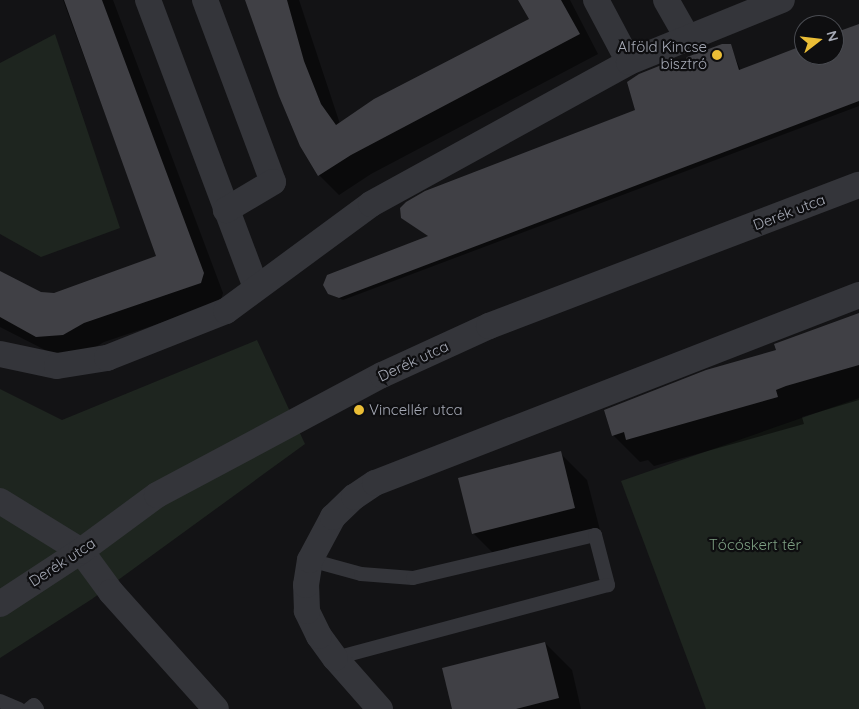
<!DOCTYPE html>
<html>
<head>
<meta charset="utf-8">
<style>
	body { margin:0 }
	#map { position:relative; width:859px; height:709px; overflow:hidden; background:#131315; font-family:Quicksand,sans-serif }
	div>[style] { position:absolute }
	.green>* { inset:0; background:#1e251f }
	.shadow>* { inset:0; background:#0007 }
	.building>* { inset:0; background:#404045 }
	.lane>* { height:14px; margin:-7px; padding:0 7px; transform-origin:7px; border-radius:7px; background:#34353a }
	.street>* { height:26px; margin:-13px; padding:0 13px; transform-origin:13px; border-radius:13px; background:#34353a }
	.dots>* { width:14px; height:14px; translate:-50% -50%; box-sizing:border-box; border:2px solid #0e0e10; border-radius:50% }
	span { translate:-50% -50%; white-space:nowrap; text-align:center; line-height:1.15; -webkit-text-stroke:4.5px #0e0e10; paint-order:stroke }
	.poi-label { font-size:15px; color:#a5a9b5 }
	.right { translate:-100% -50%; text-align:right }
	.left { translate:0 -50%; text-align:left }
	.street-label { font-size:15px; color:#a5a9b5 }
	.park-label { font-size:15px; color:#7d9f82 }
	.north { position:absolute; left:794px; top:15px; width:50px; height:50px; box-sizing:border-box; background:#0e0e10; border:1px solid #4a4c52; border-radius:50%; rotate:74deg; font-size:14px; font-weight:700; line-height:20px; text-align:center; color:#a5a9b5 }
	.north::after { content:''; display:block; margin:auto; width:18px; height:22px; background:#ebbe36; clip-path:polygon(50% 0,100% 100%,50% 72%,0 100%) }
</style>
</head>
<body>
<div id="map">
	<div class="green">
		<i style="clip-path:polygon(55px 34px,120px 228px,41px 257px,0 234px,0 63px)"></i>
		<i style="clip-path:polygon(257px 340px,305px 444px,92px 599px,0 658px,0 389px,62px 420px)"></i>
		<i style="clip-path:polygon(859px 398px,859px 709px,706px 709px,621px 481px)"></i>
	</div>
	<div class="shadow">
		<i style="clip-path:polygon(63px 0,113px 0,223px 293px,220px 303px,104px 342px,84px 354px,57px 356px,0 327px,0 273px,41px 293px,54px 294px,158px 257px)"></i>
		<i style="clip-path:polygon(246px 0,299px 0,340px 124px,531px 19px,520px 0,570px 0,598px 54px,371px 174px,339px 195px,319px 175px)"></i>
		<i style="clip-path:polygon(859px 26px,859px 106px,343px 300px,329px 294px,430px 237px,402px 218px,637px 111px,679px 71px,730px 45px,741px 71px,804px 47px,804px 55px,834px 55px,834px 35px)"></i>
		<i style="clip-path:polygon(859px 315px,859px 400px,802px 417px,804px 424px,654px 466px,648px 460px,640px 462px,613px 435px,778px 351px)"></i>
		<i style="clip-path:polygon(560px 453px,587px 480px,601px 534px,500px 560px,473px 533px)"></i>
		<i style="clip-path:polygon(545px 643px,572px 670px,581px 709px,454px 709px)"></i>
	</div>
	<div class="building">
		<i style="clip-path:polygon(64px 0,102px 0,204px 273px,201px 283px,84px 323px,63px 335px,36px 337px,0 317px,0 271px,41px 292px,54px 293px,156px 256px)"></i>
		<i style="clip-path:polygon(245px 0,287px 0,304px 61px,321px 104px,336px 125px,374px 99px,529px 19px,518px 0,561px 0,580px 34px,351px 155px,318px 176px,300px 146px,279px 96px)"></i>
		<i style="clip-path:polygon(859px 24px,859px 101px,339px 298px,328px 294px,323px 285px,327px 275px,428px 236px,401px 218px,400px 208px,406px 202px,425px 191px,635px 110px,627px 82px,639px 74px,664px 64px,679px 70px,687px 57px,722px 44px,731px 44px,739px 70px,804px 45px,804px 55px,834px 55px,834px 33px)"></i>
		<i style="clip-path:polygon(859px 313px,859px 365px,786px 386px,776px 390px,778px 397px,626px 440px,624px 432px,612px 436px,604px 410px,706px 370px,776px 350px,774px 344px)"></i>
		<i style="clip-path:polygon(561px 451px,575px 508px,472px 534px,458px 478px)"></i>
		<i style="clip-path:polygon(545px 642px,559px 698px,516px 709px,452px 709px,442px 668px)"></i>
	</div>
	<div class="lane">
		<i style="left:310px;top:560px;width:53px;rotate:15.4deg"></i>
		<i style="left:361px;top:574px;width:52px;rotate:4.4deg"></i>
		<i style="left:413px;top:578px;width:187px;rotate:-13.3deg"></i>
		<i style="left:595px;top:535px;width:52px;rotate:75.4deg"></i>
		<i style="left:608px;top:585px;width:283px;rotate:165deg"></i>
		<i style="left:0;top:701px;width:21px;rotate:23deg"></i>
		<i style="left:29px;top:709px;width:6px;rotate:-39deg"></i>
		<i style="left:34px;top:705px;width:5px;rotate:53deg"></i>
	</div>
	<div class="street">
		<i style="left:148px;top:0;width:307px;rotate:69.4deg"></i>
		<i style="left:205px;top:0;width:194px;rotate:69.5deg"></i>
		<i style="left:273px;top:182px;width:55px;rotate:149.2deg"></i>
		<i style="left:596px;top:0;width:70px;rotate:62deg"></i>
		<i style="left:666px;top:0;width:43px;rotate:60.4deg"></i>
		<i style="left:0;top:354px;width:58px;rotate:11.9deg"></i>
		<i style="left:57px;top:366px;width:51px;rotate:-9.1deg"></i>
		<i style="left:107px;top:358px;width:128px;rotate:-21.6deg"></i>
		<i style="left:226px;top:311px;width:180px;rotate:-36.4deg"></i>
		<i style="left:371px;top:204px;width:294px;rotate:-28.8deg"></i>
		<i style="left:629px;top:62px;width:165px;rotate:-22.1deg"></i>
		<i style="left:0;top:501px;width:95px;rotate:31.7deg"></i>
		<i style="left:81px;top:551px;width:51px;rotate:53.8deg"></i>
		<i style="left:111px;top:592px;width:157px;rotate:48.1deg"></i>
		<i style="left:0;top:604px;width:97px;rotate:-33.2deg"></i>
		<i style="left:81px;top:551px;width:94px;rotate:-36.4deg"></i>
		<i style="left:157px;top:495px;width:255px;rotate:-28.1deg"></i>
		<i style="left:382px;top:375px;width:118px;rotate:-24.6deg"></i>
		<i style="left:489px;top:326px;width:396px;rotate:-20.9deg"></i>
		<i style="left:380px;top:709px;width:68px;rotate:-131.4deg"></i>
		<i style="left:335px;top:658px;width:27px;rotate:-126deg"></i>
		<i style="left:319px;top:636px;width:28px;rotate:-116deg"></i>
		<i style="left:307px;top:611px;width:26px;rotate:-92deg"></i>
		<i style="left:306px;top:585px;width:25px;rotate:-81deg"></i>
		<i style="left:310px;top:560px;width:49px;rotate:-61.9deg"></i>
		<i style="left:333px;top:517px;width:29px;rotate:-44deg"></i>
		<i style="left:354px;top:497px;width:25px;rotate:-34deg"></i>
		<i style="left:375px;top:483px;width:519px;rotate:-21.23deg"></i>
	</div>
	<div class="dots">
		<i style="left:717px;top:55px;background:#ebbe36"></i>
		<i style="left:359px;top:410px;background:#ebbe36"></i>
	</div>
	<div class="poi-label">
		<span class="right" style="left:707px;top:55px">Alföld Kincse<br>bisztró</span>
		<span class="left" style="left:369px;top:410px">Vincellér utca</span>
	</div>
	<div class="street-label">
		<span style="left:789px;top:212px;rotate:-21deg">Derék utca</span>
		<span style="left:413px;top:361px;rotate:-25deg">Derék utca</span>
		<span style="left:62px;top:562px;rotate:-33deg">Derék utca</span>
	</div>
	<div class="park-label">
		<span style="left:755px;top:545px">Tócóskert tér</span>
	</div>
	<div class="north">N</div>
</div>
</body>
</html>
